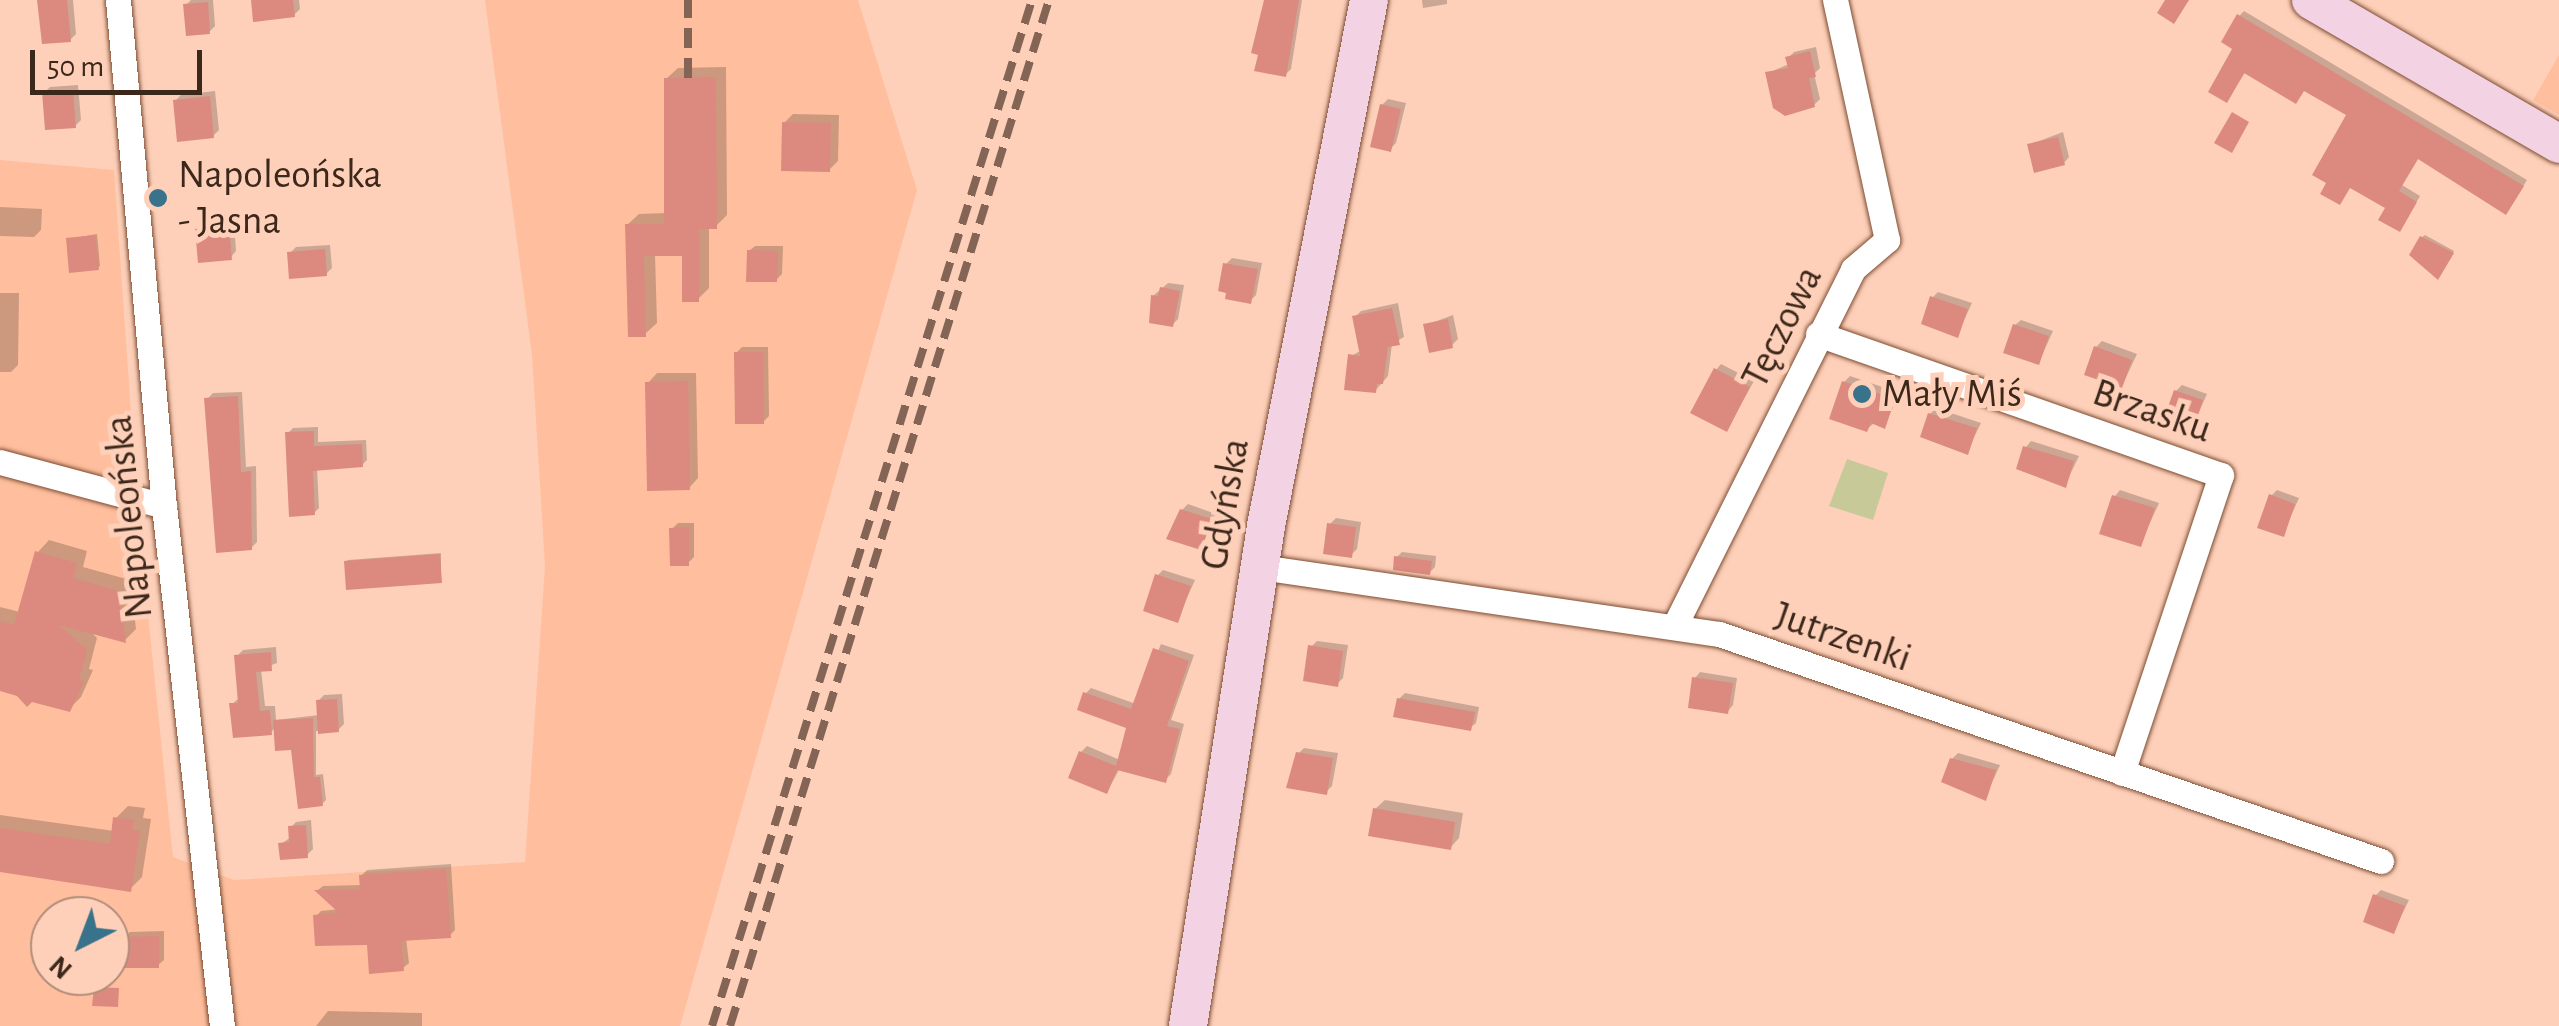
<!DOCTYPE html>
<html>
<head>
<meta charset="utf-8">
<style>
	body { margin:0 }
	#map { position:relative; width:2559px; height:1026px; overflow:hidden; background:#fed0b9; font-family:"Alegreya Sans",sans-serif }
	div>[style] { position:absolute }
	.built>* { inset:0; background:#ffbf9e }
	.green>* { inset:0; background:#c8c999 }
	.shadow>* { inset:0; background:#0003 }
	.building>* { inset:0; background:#dc8a7f }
	.roads { filter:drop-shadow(0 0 2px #7c4c32) drop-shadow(0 0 2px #7c4c32) }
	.street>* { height:25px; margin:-12.5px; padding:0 12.5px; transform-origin:12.5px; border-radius:12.5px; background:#fff }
	.secondary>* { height:38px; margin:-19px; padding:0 19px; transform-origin:19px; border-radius:19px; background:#f3d2e4 }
	.rail>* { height:8px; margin-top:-4px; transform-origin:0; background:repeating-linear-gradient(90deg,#846555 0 20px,transparent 0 30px) }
	.dots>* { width:28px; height:28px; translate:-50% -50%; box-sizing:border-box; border:5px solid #fed0b9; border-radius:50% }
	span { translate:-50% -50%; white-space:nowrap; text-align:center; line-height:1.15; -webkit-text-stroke:10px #fed0b9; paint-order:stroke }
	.poi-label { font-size:40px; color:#3c271b }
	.left { translate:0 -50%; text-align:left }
	.street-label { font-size:40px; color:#3c271b }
	.north { position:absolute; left:30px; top:896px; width:100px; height:100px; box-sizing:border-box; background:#fed0b9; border:2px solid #b08c7a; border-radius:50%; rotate:222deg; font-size:28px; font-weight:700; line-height:40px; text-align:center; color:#3c271b }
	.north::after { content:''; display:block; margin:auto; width:35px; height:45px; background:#38728b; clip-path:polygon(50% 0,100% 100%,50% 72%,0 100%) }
	.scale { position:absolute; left:30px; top:50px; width:172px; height:45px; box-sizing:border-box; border:5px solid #3c271b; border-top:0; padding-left:12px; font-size:30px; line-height:35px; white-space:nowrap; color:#3c271b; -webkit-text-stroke:8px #fed0b9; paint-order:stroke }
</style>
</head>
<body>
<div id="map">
	<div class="built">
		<i style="clip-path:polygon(evenodd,485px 0,858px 0,917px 190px,680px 1026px,0 1026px,0 160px,114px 170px,139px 527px,173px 857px,234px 880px,525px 862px,545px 566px,532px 355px,485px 0,50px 916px,110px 916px,110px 976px,50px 976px,50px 916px)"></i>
		<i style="clip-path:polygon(2559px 55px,2559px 115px,2533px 100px)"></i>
	</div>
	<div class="green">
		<i style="clip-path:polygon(1847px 459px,1888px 473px,1873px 520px,1829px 506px)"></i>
	</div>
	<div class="shadow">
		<i style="clip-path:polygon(40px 0,73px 0,76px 34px,70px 40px)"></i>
		<i style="clip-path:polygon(191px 0,213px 0,215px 26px,209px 32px,186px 5px)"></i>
		<i style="clip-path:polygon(253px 0,299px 0,300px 9px,294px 15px)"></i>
		<i style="clip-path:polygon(1266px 0,1302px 0,1291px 69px,1285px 75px)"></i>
		<i style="clip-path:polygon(1422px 0,1447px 0,1447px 4px,1423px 8px)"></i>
		<i style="clip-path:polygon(2244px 11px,2527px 180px,2511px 206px,2419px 157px,2402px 185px,2420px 196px,2404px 224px,2388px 207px,2351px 185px,2340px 202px,2349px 114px,2305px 88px,2246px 71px,2231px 95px,2239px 16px)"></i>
		<i style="clip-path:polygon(1816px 47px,1820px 68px,1814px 74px,1820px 99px,1814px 105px,1768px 73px,1789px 64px,1788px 58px,1794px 52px)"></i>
		<i style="clip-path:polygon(726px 67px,727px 215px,716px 226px,709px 226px,709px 288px,698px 299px,684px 253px,655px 253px,657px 323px,645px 334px,627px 225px,639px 214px,667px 213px,666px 79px,678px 68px)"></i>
		<i style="clip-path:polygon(78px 85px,81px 120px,75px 126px,44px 93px,50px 87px)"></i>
		<i style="clip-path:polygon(215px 91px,219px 130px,213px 136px,175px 101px,181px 95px)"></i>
		<i style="clip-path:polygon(1388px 99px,1406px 103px,1396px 143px,1390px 149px,1382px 105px)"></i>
		<i style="clip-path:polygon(793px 114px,839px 115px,838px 161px,829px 170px,784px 123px)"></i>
		<i style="clip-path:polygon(2063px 132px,2069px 157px,2064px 163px,2029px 145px)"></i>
		<i style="clip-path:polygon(0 207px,42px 209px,41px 230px,34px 237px,0 236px,0 245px)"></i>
		<i style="clip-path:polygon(234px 222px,236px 251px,231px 257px,198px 230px,204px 224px)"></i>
		<i style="clip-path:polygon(97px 234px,100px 266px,97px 268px,69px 239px)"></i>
		<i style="clip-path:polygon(2425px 235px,2454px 251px,2439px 274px,2422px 237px)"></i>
		<i style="clip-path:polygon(330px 245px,332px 268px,326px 274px,290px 253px,296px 247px)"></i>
		<i style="clip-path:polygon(755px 246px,783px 246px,782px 274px,776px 280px,749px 251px)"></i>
		<i style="clip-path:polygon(1232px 258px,1262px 263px,1256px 295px,1250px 301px,1226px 264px)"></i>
		<i style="clip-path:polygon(1168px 283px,1184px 285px,1178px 319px,1172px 325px,1153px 296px)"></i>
		<i style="clip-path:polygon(1938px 292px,1972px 303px,1957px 335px,1932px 298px)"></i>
		<i style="clip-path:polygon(0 293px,19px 293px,18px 365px,11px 372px,0 372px)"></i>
		<i style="clip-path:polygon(1398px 303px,1404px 337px,1392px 344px,1388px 376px,1375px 391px,1351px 356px,1362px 350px,1355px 317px,1361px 311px)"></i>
		<i style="clip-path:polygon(1453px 315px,1458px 339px,1452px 345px,1426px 325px)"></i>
		<i style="clip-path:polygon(2021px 320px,2053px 331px,2039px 362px,2015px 325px)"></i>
		<i style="clip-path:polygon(2102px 341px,2137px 354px,2122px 386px,2096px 347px)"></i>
		<i style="clip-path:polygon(742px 347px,768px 347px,769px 416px,763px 422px,736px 353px)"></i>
		<i style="clip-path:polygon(1721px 364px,1754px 381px,1727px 429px,1716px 370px)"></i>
		<i style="clip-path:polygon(657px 373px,696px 373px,698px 478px,689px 488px,648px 383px)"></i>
		<i style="clip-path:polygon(1850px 376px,1900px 393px,1884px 426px,1873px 424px,1867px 429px,1844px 382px)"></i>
		<i style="clip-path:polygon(2182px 385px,2207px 394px,2193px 425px,2176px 391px)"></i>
		<i style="clip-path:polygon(242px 392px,246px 467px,256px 466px,257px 542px,251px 548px,207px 399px,213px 393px)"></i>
		<i style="clip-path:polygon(1936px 408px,1981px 423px,1967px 452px,1930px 414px)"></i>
		<i style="clip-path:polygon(318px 427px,318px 442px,366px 440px,367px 460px,362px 465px,317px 468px,319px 508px,314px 513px,288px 433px,293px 428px)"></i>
		<i style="clip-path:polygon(2031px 441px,2079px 456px,2065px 485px,2026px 447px)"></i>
		<i style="clip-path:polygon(2120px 490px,2159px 503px,2140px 545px,2115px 496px)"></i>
		<i style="clip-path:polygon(2277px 490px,2299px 498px,2283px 534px,2271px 496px)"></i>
		<i style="clip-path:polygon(1188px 504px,1216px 514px,1201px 548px,1182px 510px)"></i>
		<i style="clip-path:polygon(1336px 518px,1361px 522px,1357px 549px,1351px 555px,1330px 524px)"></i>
		<i style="clip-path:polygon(678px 523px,694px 523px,694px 557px,688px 563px,672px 529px)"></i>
		<i style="clip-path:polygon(49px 540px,87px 551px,83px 567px,130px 580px,136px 629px,125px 640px,89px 630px,97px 638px,89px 669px,93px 670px,81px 697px,69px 709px,0 689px,0 607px,20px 612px,38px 552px)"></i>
		<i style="clip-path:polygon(1402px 552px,1436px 556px,1435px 567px,1429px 573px,1397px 557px)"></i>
		<i style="clip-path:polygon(441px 553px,441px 581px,346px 562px,348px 560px)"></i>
		<i style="clip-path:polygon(1163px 570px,1195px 580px,1177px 620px,1158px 575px)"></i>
		<i style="clip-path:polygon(1317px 641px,1348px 645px,1343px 678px,1337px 684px,1311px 647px)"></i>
		<i style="clip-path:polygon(1161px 644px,1194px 655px,1171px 720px,1184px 724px,1171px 774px,1165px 780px,1120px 768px,1107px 792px,1081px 752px,1087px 746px,1120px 760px,1129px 726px,1085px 694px,1091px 688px,1136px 704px)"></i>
		<i style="clip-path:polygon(276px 647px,277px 663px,261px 669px,265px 706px,275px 706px,276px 720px,319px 715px,318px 701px,324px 695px,342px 694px,344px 724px,338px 730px,316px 731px,316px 775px,323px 774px,326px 800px,322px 804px,293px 748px,276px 727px,271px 732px,232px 704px,238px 699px,237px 656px,243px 650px)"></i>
		<i style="clip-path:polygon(1700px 672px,1737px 678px,1733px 705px,1728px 711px,1695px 678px)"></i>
		<i style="clip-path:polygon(1405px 693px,1479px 707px,1476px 723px,1470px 728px,1399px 699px)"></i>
		<i style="clip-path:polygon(1304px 748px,1338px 753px,1332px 786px,1326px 792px,1298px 754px)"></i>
		<i style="clip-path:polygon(1958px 753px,2000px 765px,1985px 798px,1952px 759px)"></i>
		<i style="clip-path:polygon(1385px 800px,1463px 813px,1459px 838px,1450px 848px,1375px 809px)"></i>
		<i style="clip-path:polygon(128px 806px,145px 808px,143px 818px,151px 819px,142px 877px,130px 889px,0 869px,0 815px,114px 831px,116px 818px)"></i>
		<i style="clip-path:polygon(311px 820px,313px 849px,307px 855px,281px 844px,291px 837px,291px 827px,296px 822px)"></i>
		<i style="clip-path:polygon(451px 864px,455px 930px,449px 936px,406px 938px,409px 963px,403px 968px,369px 942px,316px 916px,321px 911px,339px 909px,318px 890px,323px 886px,362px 885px,361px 876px,367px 870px)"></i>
		<i style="clip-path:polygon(2381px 890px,2409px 900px,2394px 931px,2375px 896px)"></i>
		<i style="clip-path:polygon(164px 931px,164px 960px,158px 965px,116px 946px,130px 932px)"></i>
		<i style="clip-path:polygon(328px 1011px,422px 1013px,422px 1026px,316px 1026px)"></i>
	</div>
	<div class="building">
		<i style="clip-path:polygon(37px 0,67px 0,71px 42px,42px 44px)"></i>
		<i style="clip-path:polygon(251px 0,293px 0,295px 17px,253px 22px)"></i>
		<i style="clip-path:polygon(1264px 0,1299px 0,1286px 77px,1254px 71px,1258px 55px,1251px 53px)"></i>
		<i style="clip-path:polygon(2165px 0,2189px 0,2174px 24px,2157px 13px)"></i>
		<i style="clip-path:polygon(208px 2px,210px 34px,186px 36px,183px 4px)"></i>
		<i style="clip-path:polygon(2237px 14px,2524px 186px,2506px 215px,2418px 159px,2399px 191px,2417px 202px,2400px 232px,2378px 220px,2385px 208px,2350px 188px,2340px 205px,2320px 194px,2326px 183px,2312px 175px,2346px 115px,2304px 91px,2296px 104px,2244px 73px,2227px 103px,2208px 92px,2232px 49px,2221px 42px)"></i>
		<i style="clip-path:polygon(1810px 51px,1816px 77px,1809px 78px,1815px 107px,1785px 116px,1773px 108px,1765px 72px,1788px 68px,1785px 57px)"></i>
		<i style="clip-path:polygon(716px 77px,717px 229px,699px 229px,699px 302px,682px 302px,682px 256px,644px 256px,646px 337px,628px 337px,625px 224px,664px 224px,664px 78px)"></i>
		<i style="clip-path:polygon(73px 90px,76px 128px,45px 130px,42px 92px)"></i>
		<i style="clip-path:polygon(210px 96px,214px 138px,177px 142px,173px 100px)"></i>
		<i style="clip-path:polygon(1380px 104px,1401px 109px,1391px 152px,1370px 147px)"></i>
		<i style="clip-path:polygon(2232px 112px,2249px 122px,2232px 153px,2214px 143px)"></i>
		<i style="clip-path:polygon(782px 122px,831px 123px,830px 172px,781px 171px)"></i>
		<i style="clip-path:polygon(2058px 137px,2065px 165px,2034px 173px,2027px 144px)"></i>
		<i style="clip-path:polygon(229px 226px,232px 260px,198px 263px,195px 229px)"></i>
		<i style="clip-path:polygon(95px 235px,99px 270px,69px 273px,66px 238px)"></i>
		<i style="clip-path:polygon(2420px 236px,2454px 253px,2438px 280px,2409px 255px)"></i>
		<i style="clip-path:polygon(325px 249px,327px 276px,289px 279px,287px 252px)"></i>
		<i style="clip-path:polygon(747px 250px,778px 251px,777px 282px,746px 282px)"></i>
		<i style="clip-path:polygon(1223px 263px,1258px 269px,1251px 304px,1225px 299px,1226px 293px,1218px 291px)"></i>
		<i style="clip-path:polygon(1160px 287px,1180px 291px,1173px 327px,1149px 323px,1151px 295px,1158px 296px)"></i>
		<i style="clip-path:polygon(1930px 296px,1968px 309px,1958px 338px,1921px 324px)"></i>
		<i style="clip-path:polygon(1392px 308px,1400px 345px,1388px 347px,1383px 384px,1377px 384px,1376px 393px,1344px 390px,1348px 354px,1360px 356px,1352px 316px)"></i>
		<i style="clip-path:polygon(1448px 319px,1453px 348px,1429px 353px,1423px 324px)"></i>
		<i style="clip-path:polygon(2013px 324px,2049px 336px,2039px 365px,2003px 353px)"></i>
		<i style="clip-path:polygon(2094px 346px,2132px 360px,2122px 388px,2084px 375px)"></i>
		<i style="clip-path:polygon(734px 352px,763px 352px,764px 424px,735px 424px)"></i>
		<i style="clip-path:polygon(1714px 368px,1750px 387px,1727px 432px,1690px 413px)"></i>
		<i style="clip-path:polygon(688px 381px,690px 490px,647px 491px,645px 382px)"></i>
		<i style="clip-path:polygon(1842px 381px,1895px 399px,1885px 429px,1871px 423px,1867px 432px,1829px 419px)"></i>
		<i style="clip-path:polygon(2174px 390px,2203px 400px,2194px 428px,2164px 418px)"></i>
		<i style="clip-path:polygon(238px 396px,241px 472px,251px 471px,252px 550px,216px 553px,204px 398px)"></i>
		<i style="clip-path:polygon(1928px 413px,1977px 428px,1968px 455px,1920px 437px)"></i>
		<i style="clip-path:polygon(314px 431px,314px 446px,362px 444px,363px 467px,313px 471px,315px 515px,289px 517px,285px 432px)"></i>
		<i style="clip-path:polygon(2023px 446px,2074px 461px,2066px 488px,2016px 469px)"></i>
		<i style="clip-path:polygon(2269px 494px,2295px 504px,2284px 537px,2257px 528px)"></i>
		<i style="clip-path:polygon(2112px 495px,2155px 508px,2141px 547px,2099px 534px)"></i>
		<i style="clip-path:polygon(1180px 509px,1212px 519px,1201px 550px,1166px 539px)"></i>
		<i style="clip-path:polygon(1327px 523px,1356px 527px,1352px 558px,1323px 554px)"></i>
		<i style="clip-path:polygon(689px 527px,689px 566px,670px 566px,669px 528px)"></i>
		<i style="clip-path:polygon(35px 551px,77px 563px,73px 578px,119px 591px,126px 643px,59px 625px,87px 650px,79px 680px,84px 681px,70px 712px,32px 702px,27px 707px,17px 696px,0 691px,0 621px,14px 625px)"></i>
		<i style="clip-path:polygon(440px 554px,442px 583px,346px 590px,344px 561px)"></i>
		<i style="clip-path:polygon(1394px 556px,1432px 561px,1430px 575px,1393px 570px)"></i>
		<i style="clip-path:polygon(1155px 574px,1191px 586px,1178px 623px,1143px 611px)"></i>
		<i style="clip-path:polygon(1308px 645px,1343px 651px,1338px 687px,1303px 681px)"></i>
		<i style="clip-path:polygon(1153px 648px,1189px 661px,1167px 726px,1180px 729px,1166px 783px,1117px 770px,1107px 794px,1068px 778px,1079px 751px,1116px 766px,1126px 728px,1077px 710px,1083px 692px,1131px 709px)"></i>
		<i style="clip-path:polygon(271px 652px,272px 671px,256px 672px,260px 711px,270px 710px,272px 735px,233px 738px,229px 703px,238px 703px,234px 655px)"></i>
		<i style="clip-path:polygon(1692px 677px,1733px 683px,1728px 714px,1688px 708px)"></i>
		<i style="clip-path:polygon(1397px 698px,1475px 712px,1471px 731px,1393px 717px)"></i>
		<i style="clip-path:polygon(337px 699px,339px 732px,318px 734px,316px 700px)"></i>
		<i style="clip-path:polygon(313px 718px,314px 777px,320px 777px,323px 806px,298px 809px,291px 750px,275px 751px,273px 720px)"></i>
		<i style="clip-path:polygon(1296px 752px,1333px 758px,1327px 795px,1286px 788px)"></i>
		<i style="clip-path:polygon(1950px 758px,1996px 770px,1986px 801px,1941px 782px)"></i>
		<i style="clip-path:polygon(1373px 808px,1455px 822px,1451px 850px,1368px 836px)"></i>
		<i style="clip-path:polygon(113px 817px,134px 820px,132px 830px,140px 831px,131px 892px,0 872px,0 828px,110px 844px)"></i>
		<i style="clip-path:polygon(306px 825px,308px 858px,280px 860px,278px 843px,289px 842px,288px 826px)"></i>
		<i style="clip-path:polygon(446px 869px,451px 938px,401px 941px,404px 971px,369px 974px,367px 945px,315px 946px,313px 915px,339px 913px,314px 890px,360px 890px,359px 875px)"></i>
		<i style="clip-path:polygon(2373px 894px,2405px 906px,2394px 934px,2363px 922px)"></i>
		<i style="clip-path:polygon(159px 936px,159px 968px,114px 968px,114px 945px,122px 945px,122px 937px)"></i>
		<i style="clip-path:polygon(94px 987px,119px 988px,118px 1007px,92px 1006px)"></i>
	</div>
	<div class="roads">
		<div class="street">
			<i style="left:118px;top:0;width:508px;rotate:84.81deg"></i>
			<i style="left:164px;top:506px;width:523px;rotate:83.64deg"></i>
			<i style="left:1818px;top:334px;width:427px;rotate:19.3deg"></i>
			<i style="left:2221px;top:475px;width:314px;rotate:108.4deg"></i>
			<i style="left:0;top:462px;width:170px;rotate:15deg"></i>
			<i style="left:1260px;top:567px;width:464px;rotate:8.3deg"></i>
			<i style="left:1719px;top:634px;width:700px;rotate:18.93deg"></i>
			<i style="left:1675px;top:625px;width:398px;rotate:-63.4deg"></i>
			<i style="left:1853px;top:269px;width:45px;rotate:-40.5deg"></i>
			<i style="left:1887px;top:240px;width:246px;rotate:-102.2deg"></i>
		</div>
		<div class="secondary">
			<i style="left:2311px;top:0;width:287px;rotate:30.1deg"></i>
			<i style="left:1188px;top:1026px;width:506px;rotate:-81.13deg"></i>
			<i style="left:1266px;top:526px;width:536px;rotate:-78.92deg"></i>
		</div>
	</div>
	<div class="rail">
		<i style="left:688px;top:78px;width:78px;rotate:-90deg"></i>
		<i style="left:712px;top:1026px;width:1075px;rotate:-72.68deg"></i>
		<i style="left:730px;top:1026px;width:1074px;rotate:-72.73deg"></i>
	</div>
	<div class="dots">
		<i style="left:158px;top:198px;background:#38728b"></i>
		<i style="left:1862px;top:394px;background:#38728b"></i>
	</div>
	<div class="poi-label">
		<span class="left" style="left:178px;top:198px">Napoleońska<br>- Jasna</span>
		<span class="left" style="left:1882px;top:394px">Mały Miś</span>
	</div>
	<div class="street-label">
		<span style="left:1782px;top:327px;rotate:-63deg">Tęczowa</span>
		<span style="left:2152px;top:411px;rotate:19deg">Brzasku</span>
		<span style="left:1225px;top:504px;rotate:-80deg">Gdyńska</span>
		<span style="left:129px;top:517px;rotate:-96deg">Napoleońska</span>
		<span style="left:1843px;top:637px;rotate:19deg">Jutrzenki</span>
	</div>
	<div class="north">N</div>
	<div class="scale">50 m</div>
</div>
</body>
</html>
